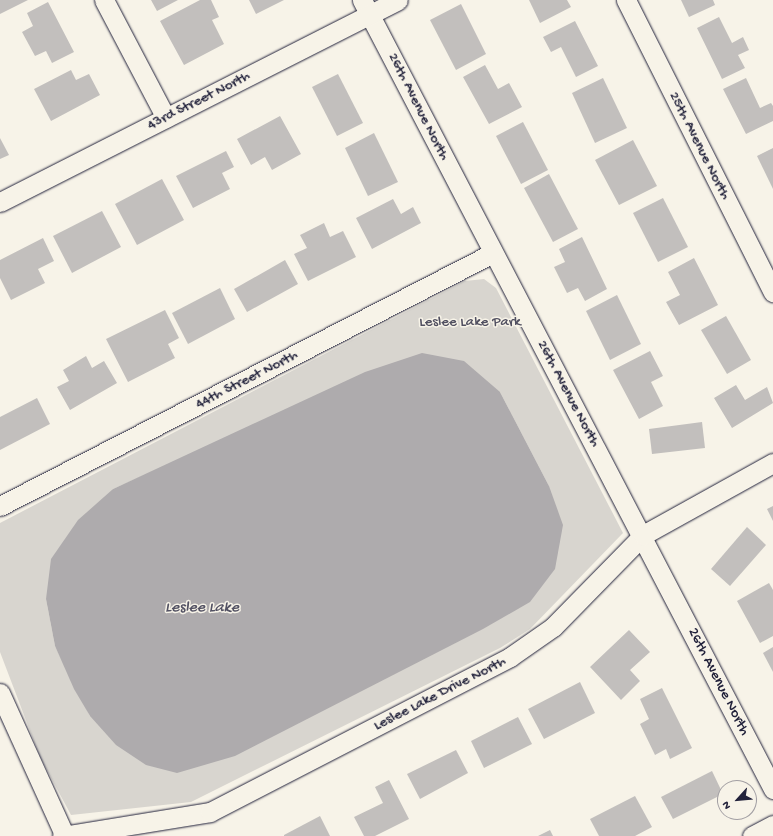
<!DOCTYPE html>
<html>
<head>
<meta charset="utf-8">
<style>
	body { margin:0 }
	#map { position:relative; width:773px; height:836px; overflow:hidden; background:#f7f3e8; font-family:"Gochi Hand",sans-serif }
	div>[style] { position:absolute }
	.green>* { inset:0; background:#d8d5cf }
	.water>* { inset:0; background:#aeabad }
	.building>* { inset:0; background:#c2bfbd }
	.roads { filter:drop-shadow(0 0 1px #22223b) drop-shadow(0 0 1px #22223b) }
	.minor>* { height:19px; margin:-9.5px; padding:0 9.5px; transform-origin:9.5px; border-radius:9.5px; background:#f7f3e8 }
	span { translate:-50% -50%; white-space:nowrap; text-align:center; line-height:1.15; -webkit-text-stroke:3px #f7f3e8; paint-order:stroke }
	.street-label { font-size:15px; color:#22223b }
	.park-label { font-size:15px; color:#504f60 }
	.water-label { font-size:16px; color:#535263; font-style:italic }
	.north { position:absolute; left:717px; top:780px; width:40px; height:40px; box-sizing:border-box; background:#f7f3e8; border:1px solid #a29fa3; border-radius:50%; rotate:243deg; font-size:11px; font-weight:700; line-height:16px; text-align:center; color:#22223b }
	.north::after { content:''; display:block; margin:auto; width:14px; height:18px; background:#22223b; clip-path:polygon(50% 0,100% 100%,50% 72%,0 100%) }
</style>
</head>
<body>
<div id="map">
	<div class="green">
		<i style="clip-path:polygon(evenodd,484px 279px,496px 288px,623px 533px,530px 629px,500px 648px,191px 802px,71px 815px,40px 757px,0 652px,0 523px,465px 281px,484px 279px,500px 392px,549px 486px,90px 716px,55px 646px,46px 599px,113px 489px,187px 456px,500px 392px)"></i>
	</div>
	<div class="water">
		<i style="clip-path:polygon(422px 353px,464px 361px,500px 392px,549px 486px,563px 525px,555px 569px,530px 602px,483px 629px,235px 756px,177px 773px,146px 765px,116px 745px,90px 716px,74px 689px,55px 646px,46px 599px,51px 559px,78px 520px,113px 489px,365px 372px)"></i>
	</div>
	<div class="building">
		<i style="clip-path:polygon(0 0,28px 0,0 14px)"></i>
		<i style="clip-path:polygon(151px 0,178px 0,157px 11px)"></i>
		<i style="clip-path:polygon(200px 0,211px 0,219px 17px,212px 20px,224px 44px,184px 65px,160px 21px)"></i>
		<i style="clip-path:polygon(249px 0,284px 0,256px 14px)"></i>
		<i style="clip-path:polygon(529px 0,567px 0,571px 7px,540px 23px)"></i>
		<i style="clip-path:polygon(681px 0,713px 0,715px 5px,689px 17px)"></i>
		<i style="clip-path:polygon(48px 2px,74px 52px,52px 63px,46px 51px,35px 56px,22px 32px,33px 26px,27px 13px)"></i>
		<i style="clip-path:polygon(461px 4px,486px 54px,456px 70px,430px 20px)"></i>
		<i style="clip-path:polygon(719px 17px,732px 43px,743px 37px,749px 50px,738px 55px,745px 68px,722px 79px,697px 28px)"></i>
		<i style="clip-path:polygon(575px 21px,598px 66px,576px 77px,561px 47px,551px 52px,543px 37px)"></i>
		<i style="clip-path:polygon(485px 65px,498px 89px,509px 83px,522px 107px,489px 124px,463px 77px)"></i>
		<i style="clip-path:polygon(71px 70px,76px 80px,89px 74px,100px 95px,51px 121px,34px 89px)"></i>
		<i style="clip-path:polygon(338px 74px,363px 123px,337px 136px,312px 87px)"></i>
		<i style="clip-path:polygon(603px 78px,627px 128px,595px 143px,572px 93px)"></i>
		<i style="clip-path:polygon(746px 78px,760px 108px,771px 103px,773px 106px,773px 121px,746px 134px,723px 89px)"></i>
		<i style="clip-path:polygon(280px 116px,301px 154px,272px 170px,265px 157px,251px 165px,237px 139px)"></i>
		<i style="clip-path:polygon(523px 122px,548px 170px,521px 184px,496px 136px)"></i>
		<i style="clip-path:polygon(374px 133px,398px 182px,368px 196px,345px 148px)"></i>
		<i style="clip-path:polygon(0 138px,9px 155px,0 159px)"></i>
		<i style="clip-path:polygon(633px 140px,657px 186px,619px 205px,595px 160px)"></i>
		<i style="clip-path:polygon(773px 148px,773px 189px,757px 156px)"></i>
		<i style="clip-path:polygon(226px 151px,234px 167px,222px 173px,230px 189px,193px 208px,176px 176px)"></i>
		<i style="clip-path:polygon(549px 174px,578px 229px,553px 242px,524px 188px)"></i>
		<i style="clip-path:polygon(162px 179px,184px 220px,137px 245px,115px 204px)"></i>
		<i style="clip-path:polygon(663px 198px,688px 247px,658px 262px,633px 213px)"></i>
		<i style="clip-path:polygon(393px 199px,401px 214px,413px 207px,421px 223px,372px 249px,356px 218px)"></i>
		<i style="clip-path:polygon(102px 211px,121px 247px,72px 273px,53px 236px)"></i>
		<i style="clip-path:polygon(324px 223px,330px 237px,343px 231px,356px 257px,308px 281px,294px 254px,307px 248px,300px 235px)"></i>
		<i style="clip-path:polygon(582px 237px,607px 289px,585px 301px,578px 288px,567px 293px,554px 267px,565px 262px,559px 249px)"></i>
		<i style="clip-path:polygon(43px 238px,54px 261px,38px 269px,45px 283px,11px 300px,0 278px,0 260px)"></i>
		<i style="clip-path:polygon(694px 258px,718px 305px,679px 325px,666px 302px,680px 295px,668px 272px)"></i>
		<i style="clip-path:polygon(285px 260px,298px 284px,247px 312px,234px 289px)"></i>
		<i style="clip-path:polygon(220px 288px,235px 319px,188px 344px,172px 313px)"></i>
		<i style="clip-path:polygon(617px 295px,641px 344px,610px 360px,586px 311px)"></i>
		<i style="clip-path:polygon(165px 310px,179px 338px,168px 344px,175px 358px,128px 382px,106px 339px)"></i>
		<i style="clip-path:polygon(726px 316px,751px 360px,727px 374px,701px 330px)"></i>
		<i style="clip-path:polygon(650px 351px,663px 376px,651px 382px,663px 406px,639px 419px,613px 370px)"></i>
		<i style="clip-path:polygon(86px 356px,92px 368px,104px 361px,117px 383px,70px 410px,57px 387px,69px 381px,63px 370px)"></i>
		<i style="clip-path:polygon(736px 385px,745px 400px,767px 387px,773px 403px,732px 428px,714px 398px)"></i>
		<i style="clip-path:polygon(37px 398px,50px 424px,0 450px,0 417px)"></i>
		<i style="clip-path:polygon(702px 422px,705px 448px,652px 454px,649px 429px)"></i>
		<i style="clip-path:polygon(773px 506px,773px 521px,767px 509px)"></i>
		<i style="clip-path:polygon(747px 527px,766px 545px,730px 586px,711px 569px)"></i>
		<i style="clip-path:polygon(769px 583px,773px 590px,773px 636px,760px 643px,737px 601px)"></i>
		<i style="clip-path:polygon(629px 630px,650px 652px,630px 670px,640px 681px,621px 700px,590px 667px)"></i>
		<i style="clip-path:polygon(773px 647px,773px 672px,763px 653px)"></i>
		<i style="clip-path:polygon(580px 682px,595px 713px,544px 739px,528px 709px)"></i>
		<i style="clip-path:polygon(662px 688px,692px 748px,670px 759px,666px 749px,655px 755px,640px 724px,649px 719px,640px 699px)"></i>
		<i style="clip-path:polygon(518px 717px,532px 744px,484px 768px,471px 741px)"></i>
		<i style="clip-path:polygon(456px 750px,468px 773px,420px 799px,407px 774px)"></i>
		<i style="clip-path:polygon(712px 771px,723px 794px,673px 819px,661px 797px)"></i>
		<i style="clip-path:polygon(389px 780px,409px 819px,375px 836px,364px 836px,354px 817px,383px 803px,375px 787px)"></i>
		<i style="clip-path:polygon(635px 796px,652px 827px,635px 836px,599px 836px,590px 819px)"></i>
		<i style="clip-path:polygon(320px 816px,330px 836px,284px 836px,284px 835px)"></i>
		<i style="clip-path:polygon(550px 830px,553px 836px,538px 836px)"></i>
	</div>
	<div class="roads">
		<div class="minor">
			<i style="left:104px;top:0;width:133px;rotate:62.3deg"></i>
			<i style="left:362px;top:0;width:890px;rotate:62.48deg"></i>
			<i style="left:626px;top:0;width:327px;rotate:63.3deg"></i>
			<i style="left:0;top:202px;width:446px;rotate:-26.9deg"></i>
			<i style="left:0;top:506px;width:554px;rotate:-27.17deg"></i>
			<i style="left:0;top:693px;width:157px;rotate:65.6deg"></i>
			<i style="left:62px;top:836px;width:150px;rotate:-9.2deg"></i>
			<i style="left:210px;top:812px;width:338px;rotate:-27.3deg"></i>
			<i style="left:510px;top:657px;width:52px;rotate:-34.9deg"></i>
			<i style="left:553px;top:627px;width:129px;rotate:-45.6deg"></i>
			<i style="left:643px;top:535px;width:149px;rotate:-29deg"></i>
			<i style="left:752px;top:836px;width:24px;rotate:-28deg"></i>
		</div>
	</div>
	<div class="street-label">
		<span style="left:199px;top:101px;rotate:-27deg">43rd Street North</span>
		<span style="left:418px;top:107px;rotate:63deg">26th Avenue North</span>
		<span style="left:699px;top:146px;rotate:63deg">25th Avenue North</span>
		<span style="left:247px;top:380px;rotate:-27deg">44th Street North</span>
		<span style="left:568px;top:394px;rotate:62deg">26th Avenue North</span>
		<span style="left:718px;top:682px;rotate:63deg">26th Avenue North</span>
		<span style="left:440px;top:694px;rotate:-27deg">Leslee Lake Drive North</span>
	</div>
	<div class="park-label">
		<span style="left:470px;top:323px">Leslee Lake Park</span>
	</div>
	<div class="water-label">
		<span style="left:202px;top:609px">Leslee Lake</span>
	</div>
	<div class="north">N</div>
</div>
</body>
</html>
